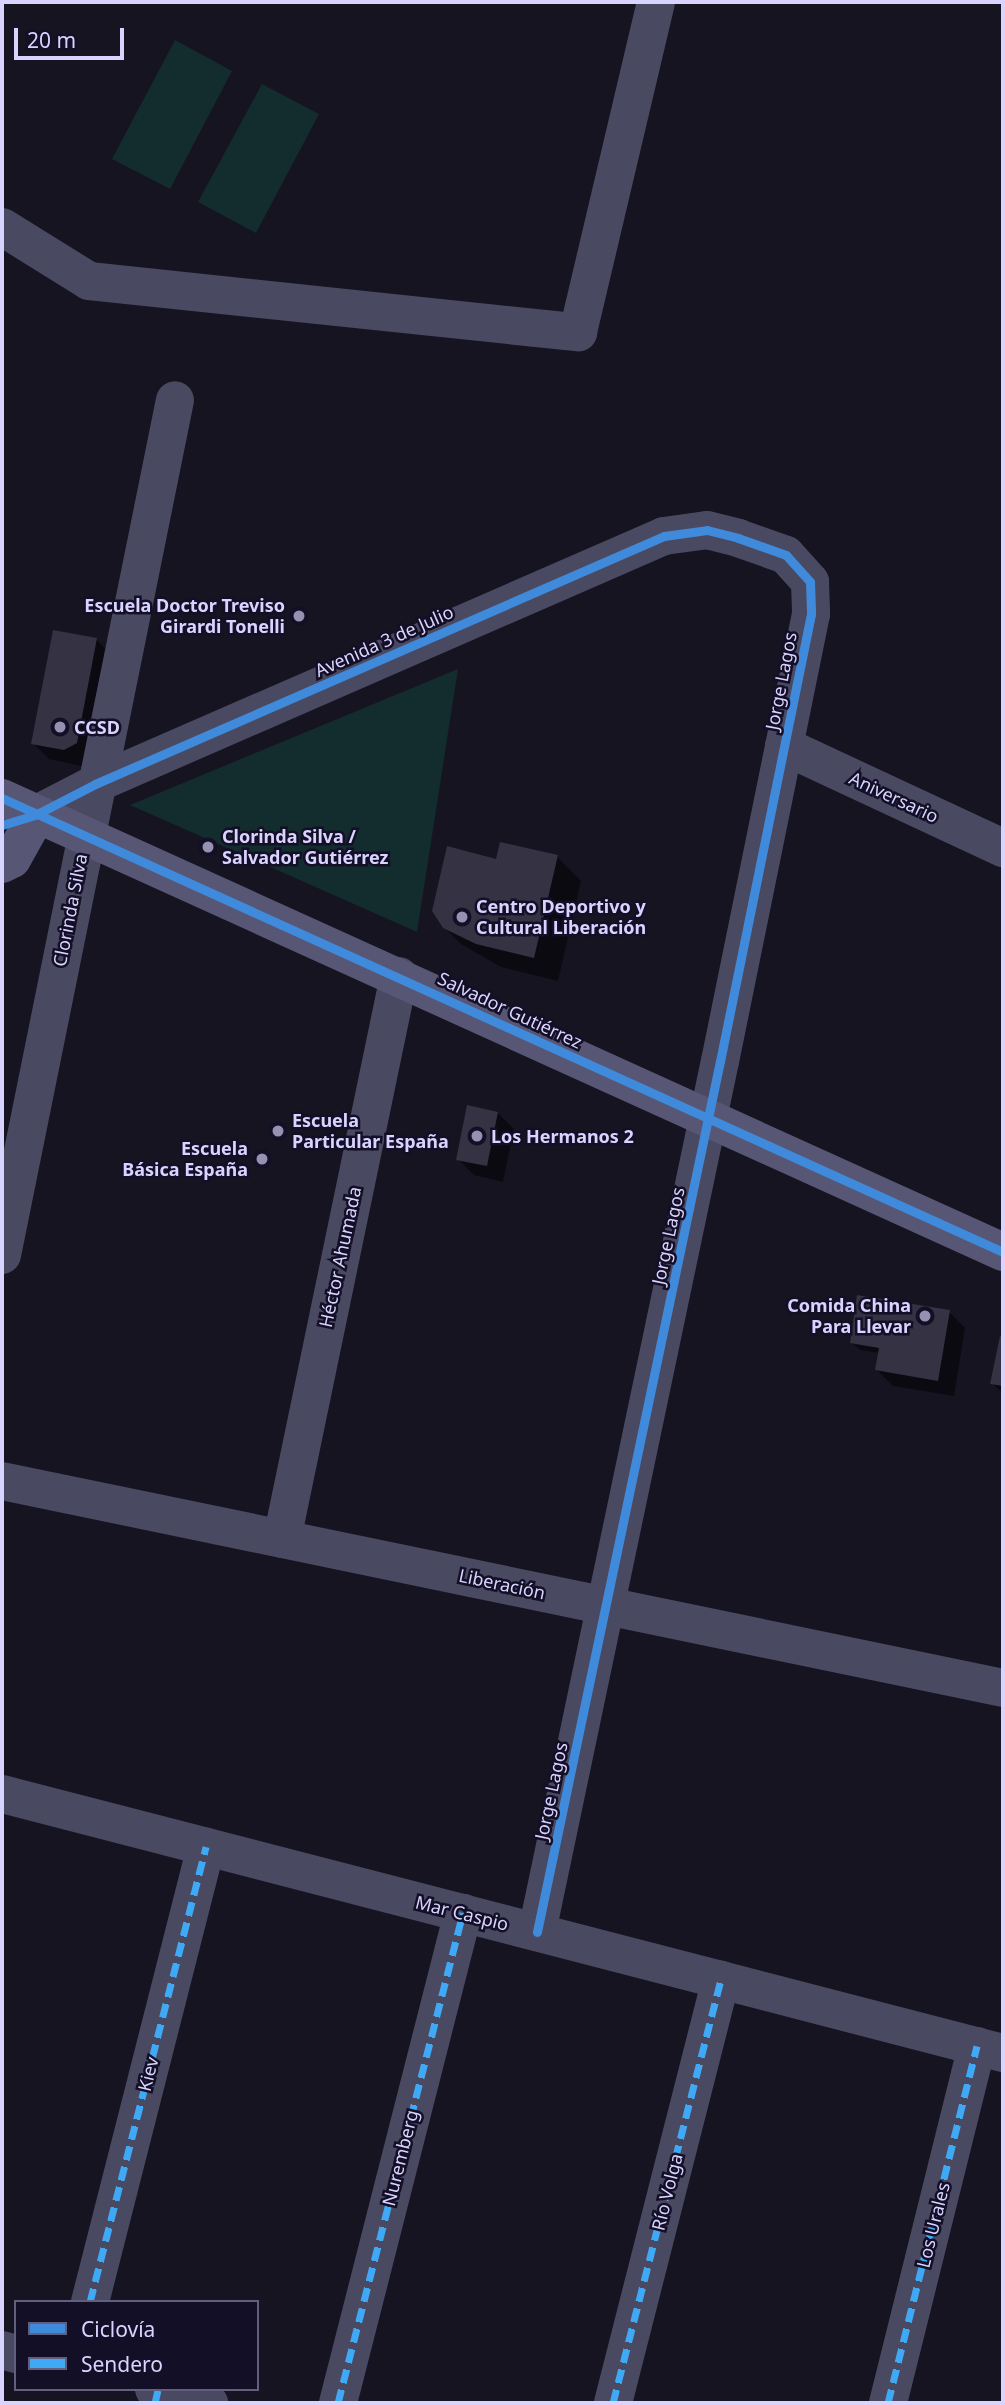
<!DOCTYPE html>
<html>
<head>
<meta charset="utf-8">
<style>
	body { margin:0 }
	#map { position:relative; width:1005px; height:2405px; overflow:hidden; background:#161421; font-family:"Noto Sans",sans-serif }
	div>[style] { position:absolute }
	.green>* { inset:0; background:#132c2d }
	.shadow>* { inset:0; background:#0007 }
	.building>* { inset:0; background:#343243 }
	.street>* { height:38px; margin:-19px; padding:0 19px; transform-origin:19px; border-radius:19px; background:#4a4962 }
	.secondary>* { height:38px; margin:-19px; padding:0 19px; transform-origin:19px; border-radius:19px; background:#575674 }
	.quiet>* { height:7px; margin-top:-3.5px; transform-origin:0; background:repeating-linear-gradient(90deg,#3fa9f5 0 14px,transparent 0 21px) }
	.cycleway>* { height:9px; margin:-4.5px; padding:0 4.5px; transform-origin:4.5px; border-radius:4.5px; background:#408adc }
	.dots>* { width:19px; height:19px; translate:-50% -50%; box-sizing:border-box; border:4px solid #130f26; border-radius:50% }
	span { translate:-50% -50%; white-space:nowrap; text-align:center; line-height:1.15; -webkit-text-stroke:5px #130f26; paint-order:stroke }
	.poi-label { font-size:18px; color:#d9d4ff; font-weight:700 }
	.right { translate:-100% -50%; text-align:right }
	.left { translate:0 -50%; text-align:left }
	.street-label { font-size:18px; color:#d9d4ff }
	.frame { position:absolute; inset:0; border:4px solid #d9d4ff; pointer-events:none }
	.legend { position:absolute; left:14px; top:2300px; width:245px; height:91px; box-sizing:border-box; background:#130f26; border:2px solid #625e7d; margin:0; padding:9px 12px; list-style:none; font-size:21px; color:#d9d4ff }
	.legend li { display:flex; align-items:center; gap:14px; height:35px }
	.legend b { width:35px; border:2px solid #625e7d }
	.scale { position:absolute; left:14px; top:28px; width:110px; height:32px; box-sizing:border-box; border:4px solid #d9d4ff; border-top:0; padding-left:9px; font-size:21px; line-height:24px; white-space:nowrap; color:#d9d4ff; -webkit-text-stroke:5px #130f26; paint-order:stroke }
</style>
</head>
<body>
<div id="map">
	<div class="green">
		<i style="clip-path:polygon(175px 40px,232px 71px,170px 189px,112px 159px)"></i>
		<i style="clip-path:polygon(262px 84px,319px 114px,256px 233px,198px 202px)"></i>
		<i style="clip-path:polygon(458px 669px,417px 932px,130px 805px)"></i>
	</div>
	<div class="shadow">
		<i style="clip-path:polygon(96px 639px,112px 656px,92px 760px,81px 766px,49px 759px,33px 743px)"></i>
		<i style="clip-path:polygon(557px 857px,581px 881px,558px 981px,501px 967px,461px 944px,444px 927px,495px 860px)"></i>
		<i style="clip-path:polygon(498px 1113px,514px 1129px,503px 1182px,474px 1175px,458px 1159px)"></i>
		<i style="clip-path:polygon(949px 1312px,965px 1328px,954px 1396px,893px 1386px,877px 1370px,879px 1353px,860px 1350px,852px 1342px)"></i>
		<i style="clip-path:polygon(1001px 1339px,1003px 1340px,1003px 1394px,992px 1383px)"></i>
	</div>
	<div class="building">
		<i style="clip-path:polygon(53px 630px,97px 638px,77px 743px,64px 750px,31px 744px)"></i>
		<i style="clip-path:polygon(500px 842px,558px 855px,534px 958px,476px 944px,443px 928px,432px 911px,447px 846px,496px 859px)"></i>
		<i style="clip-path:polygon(467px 1105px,498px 1112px,487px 1166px,456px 1160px)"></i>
		<i style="clip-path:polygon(857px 1295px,950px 1310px,938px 1381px,875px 1370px,879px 1348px,850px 1343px)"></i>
		<i style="clip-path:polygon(1000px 1336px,1003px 1338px,1003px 1386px,990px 1384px)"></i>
	</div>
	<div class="street">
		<i style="left:2px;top:227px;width:102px;rotate:31.8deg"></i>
		<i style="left:89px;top:281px;width:492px;rotate:6deg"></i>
		<i style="left:578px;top:332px;width:339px;rotate:-76.7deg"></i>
		<i style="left:784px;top:746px;width:242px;rotate:25deg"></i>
		<i style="left:37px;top:814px;width:65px;rotate:-27.3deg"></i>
		<i style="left:95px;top:784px;width:621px;rotate:-23.55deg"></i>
		<i style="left:664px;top:536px;width:43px;rotate:-7.9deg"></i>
		<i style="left:707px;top:530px;width:32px;rotate:14deg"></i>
		<i style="left:738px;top:538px;width:51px;rotate:19.5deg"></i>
		<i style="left:786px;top:555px;width:36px;rotate:48deg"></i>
		<i style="left:810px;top:582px;width:32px;rotate:88deg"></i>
		<i style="left:811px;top:614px;width:456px;rotate:101.5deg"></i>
		<i style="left:720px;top:1061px;width:890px;rotate:101.87deg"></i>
		<i style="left:2px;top:1255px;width:872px;rotate:-78.56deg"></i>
		<i style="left:2px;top:1481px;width:1022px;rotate:11.68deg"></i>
		<i style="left:282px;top:1539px;width:575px;rotate:-78.26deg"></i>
		<i style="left:2px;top:1794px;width:1034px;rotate:14.51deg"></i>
		<i style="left:90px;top:2302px;width:470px;rotate:-75.7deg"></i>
		<i style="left:2px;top:2350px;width:15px;rotate:16deg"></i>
		<i style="left:154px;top:2389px;width:57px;rotate:14.3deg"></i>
		<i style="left:338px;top:2403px;width:506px;rotate:-75.69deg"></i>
		<i style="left:613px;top:2403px;width:437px;rotate:-75.7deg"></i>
		<i style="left:888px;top:2403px;width:368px;rotate:-76deg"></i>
	</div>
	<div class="secondary">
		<i style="left:2px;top:798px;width:1099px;rotate:24.4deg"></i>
		<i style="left:2px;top:864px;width:11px;rotate:-27deg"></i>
		<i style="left:12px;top:859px;width:51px;rotate:-60.9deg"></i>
	</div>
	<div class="quiet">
		<i style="left:90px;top:2302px;width:470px;rotate:-75.7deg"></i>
		<i style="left:155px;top:2403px;width:13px;rotate:-77deg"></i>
		<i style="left:338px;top:2403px;width:506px;rotate:-75.69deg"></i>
		<i style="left:613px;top:2403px;width:437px;rotate:-75.7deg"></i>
		<i style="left:888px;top:2403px;width:368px;rotate:-76deg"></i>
	</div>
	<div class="cycleway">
		<i style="left:2px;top:798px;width:1099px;rotate:24.4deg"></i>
		<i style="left:2px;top:825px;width:37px;rotate:-17deg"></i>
		<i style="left:37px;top:814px;width:65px;rotate:-27.3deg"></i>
		<i style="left:95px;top:784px;width:621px;rotate:-23.55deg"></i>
		<i style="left:664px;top:536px;width:43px;rotate:-7.9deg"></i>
		<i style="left:707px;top:530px;width:32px;rotate:14deg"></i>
		<i style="left:738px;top:538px;width:51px;rotate:19.5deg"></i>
		<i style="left:786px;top:555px;width:36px;rotate:48deg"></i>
		<i style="left:810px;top:582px;width:32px;rotate:88deg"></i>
		<i style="left:811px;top:614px;width:456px;rotate:101.5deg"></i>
		<i style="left:720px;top:1061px;width:890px;rotate:101.87deg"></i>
	</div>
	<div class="dots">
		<i style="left:299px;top:616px;background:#9591b1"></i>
		<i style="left:60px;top:727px;background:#9591b1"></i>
		<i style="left:208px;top:847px;background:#9591b1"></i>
		<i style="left:462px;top:917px;background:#9591b1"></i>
		<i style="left:278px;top:1131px;background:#9591b1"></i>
		<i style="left:477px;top:1136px;background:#9591b1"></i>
		<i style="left:262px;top:1159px;background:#9591b1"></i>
		<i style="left:925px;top:1316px;background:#9591b1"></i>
	</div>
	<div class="poi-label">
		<span class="right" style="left:285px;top:616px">Escuela Doctor Treviso<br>Girardi Tonelli</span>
		<span class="left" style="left:74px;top:727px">CCSD</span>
		<span class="left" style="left:222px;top:847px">Clorinda Silva /<br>Salvador Gutiérrez</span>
		<span class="left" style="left:476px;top:917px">Centro Deportivo y<br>Cultural Liberación</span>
		<span class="left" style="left:292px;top:1131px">Escuela<br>Particular España</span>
		<span class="left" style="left:491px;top:1136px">Los Hermanos 2</span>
		<span class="right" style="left:248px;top:1159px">Escuela<br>Básica España</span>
		<span class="right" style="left:911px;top:1316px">Comida China<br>Para Llevar</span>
	</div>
	<div class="street-label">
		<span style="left:384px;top:641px;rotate:-24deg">Avenida 3 de Julio</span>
		<span style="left:781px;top:681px;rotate:-79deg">Jorge Lagos</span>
		<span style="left:894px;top:797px;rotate:25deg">Aniversario</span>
		<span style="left:70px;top:910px;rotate:-79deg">Clorinda Silva</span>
		<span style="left:510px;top:1010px;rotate:25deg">Salvador Gutiérrez</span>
		<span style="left:668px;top:1236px;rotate:-78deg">Jorge Lagos</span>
		<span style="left:340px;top:1257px;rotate:-78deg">Héctor Ahumada</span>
		<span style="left:502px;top:1584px;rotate:12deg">Liberación</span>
		<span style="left:551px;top:1791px;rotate:-78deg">Jorge Lagos</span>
		<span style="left:462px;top:1913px;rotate:14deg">Mar Caspio</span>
		<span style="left:148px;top:2074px;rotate:-76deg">Kiev</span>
		<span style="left:400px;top:2158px;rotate:-76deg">Nuremberg</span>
		<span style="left:667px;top:2192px;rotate:-76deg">Río Volga</span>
		<span style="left:933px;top:2225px;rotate:-76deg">Los Urales</span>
	</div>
	<div class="frame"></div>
	<ul class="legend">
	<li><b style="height:9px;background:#408adc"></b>Ciclovía</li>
	<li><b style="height:9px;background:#3fa9f5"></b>Sendero</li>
	</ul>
	<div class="scale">20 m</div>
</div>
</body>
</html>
